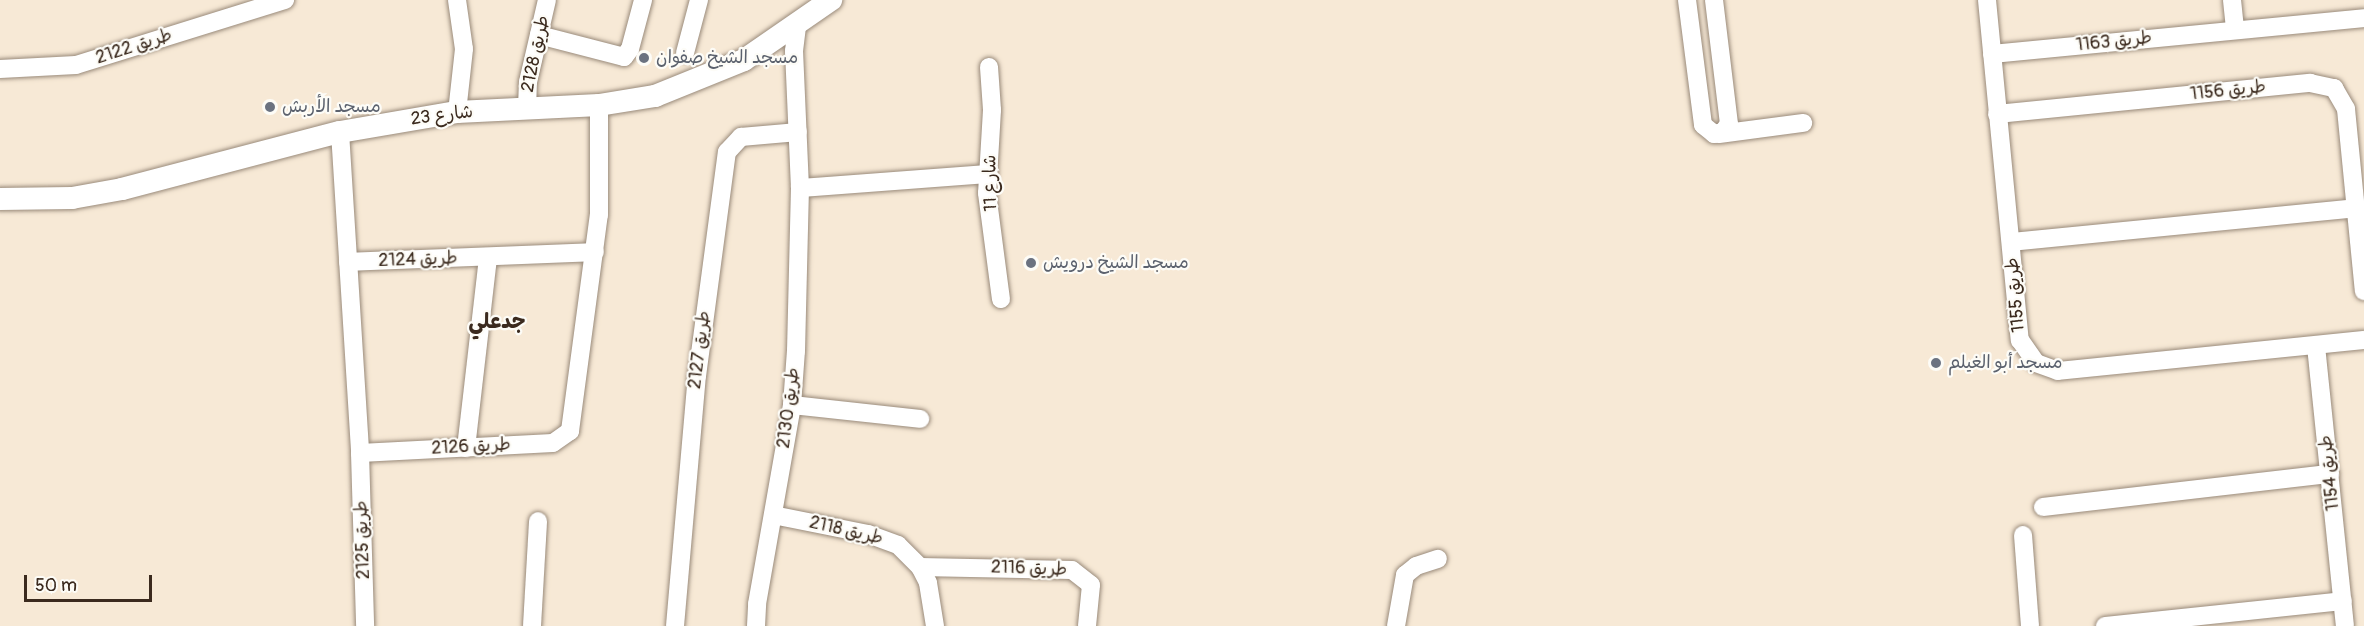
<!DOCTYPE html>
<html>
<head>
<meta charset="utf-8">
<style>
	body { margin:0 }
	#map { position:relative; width:2364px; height:626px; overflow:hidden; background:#f7e9d6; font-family:Pangolin,"Playpen Sans Arabic",sans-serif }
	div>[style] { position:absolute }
	.roads { filter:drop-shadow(0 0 2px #998a7a) drop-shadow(0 0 2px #998a7a) }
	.minor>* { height:18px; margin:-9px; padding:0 9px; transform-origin:9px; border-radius:9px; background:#fff }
	.tertiary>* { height:22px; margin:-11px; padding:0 11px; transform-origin:11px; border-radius:11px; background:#fff }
	.dots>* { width:16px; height:16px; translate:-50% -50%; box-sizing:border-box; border:3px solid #fdfcf7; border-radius:50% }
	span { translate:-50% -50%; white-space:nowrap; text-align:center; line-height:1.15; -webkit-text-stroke:4.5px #fdfcf7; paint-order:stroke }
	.street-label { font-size:18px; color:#3b2a1e }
	.worship-label { font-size:18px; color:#5b616d }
	.left { translate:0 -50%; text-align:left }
	.quarter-label { font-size:21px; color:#3b2a1e; font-weight:700 }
	.scale { position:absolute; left:24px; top:575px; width:128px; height:27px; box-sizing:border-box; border:3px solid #3b2a1e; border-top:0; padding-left:8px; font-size:18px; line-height:21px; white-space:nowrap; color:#3b2a1e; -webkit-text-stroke:4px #fdfcf7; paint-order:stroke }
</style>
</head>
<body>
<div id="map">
	<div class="roads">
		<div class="minor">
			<i style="left:457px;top:0;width:49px;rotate:81.9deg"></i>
			<i style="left:464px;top:49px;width:63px;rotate:96.3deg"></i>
			<i style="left:1687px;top:0;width:126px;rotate:82.7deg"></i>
			<i style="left:1703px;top:125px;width:14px;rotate:39deg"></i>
			<i style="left:1714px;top:134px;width:9px;rotate:-13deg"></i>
			<i style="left:1723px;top:132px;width:10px;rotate:-53deg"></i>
			<i style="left:1729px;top:124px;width:125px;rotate:-96.9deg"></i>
			<i style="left:1987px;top:0;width:342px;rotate:84.5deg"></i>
			<i style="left:2020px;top:340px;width:28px;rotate:55deg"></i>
			<i style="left:2036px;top:363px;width:23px;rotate:20deg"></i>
			<i style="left:2058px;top:371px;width:308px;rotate:-5.8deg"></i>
			<i style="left:2232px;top:0;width:30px;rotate:84deg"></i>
			<i style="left:539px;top:35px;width:88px;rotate:14.5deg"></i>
			<i style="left:624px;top:57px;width:10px;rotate:-53deg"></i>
			<i style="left:630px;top:49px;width:51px;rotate:-75.1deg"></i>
			<i style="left:685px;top:53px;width:55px;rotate:-75.2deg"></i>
			<i style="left:1992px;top:54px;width:374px;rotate:-5.5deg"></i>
			<i style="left:989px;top:67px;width:43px;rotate:86deg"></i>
			<i style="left:992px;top:110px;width:83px;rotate:93.4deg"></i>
			<i style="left:987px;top:193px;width:107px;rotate:82.5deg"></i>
			<i style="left:0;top:69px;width:76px;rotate:-3deg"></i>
			<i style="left:76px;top:65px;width:219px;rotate:-17.3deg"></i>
			<i style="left:527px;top:109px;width:27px;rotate:-88deg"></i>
			<i style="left:528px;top:82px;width:84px;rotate:-77deg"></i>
			<i style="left:1997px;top:114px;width:315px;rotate:-5.7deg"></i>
			<i style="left:2310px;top:83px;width:25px;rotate:12deg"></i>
			<i style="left:2334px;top:88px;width:24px;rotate:60deg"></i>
			<i style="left:2346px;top:109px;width:183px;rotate:84.4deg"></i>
			<i style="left:340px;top:132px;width:322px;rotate:86.4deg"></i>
			<i style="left:360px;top:453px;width:173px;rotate:88.3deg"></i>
			<i style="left:1719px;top:134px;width:85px;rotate:-7.5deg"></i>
			<i style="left:800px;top:188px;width:189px;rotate:-4.3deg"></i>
			<i style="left:2011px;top:242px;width:347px;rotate:-5.6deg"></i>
			<i style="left:348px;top:262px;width:247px;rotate:-2.3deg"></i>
			<i style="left:2316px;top:346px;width:281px;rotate:84.1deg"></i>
			<i style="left:792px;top:405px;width:129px;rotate:6.2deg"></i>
			<i style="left:466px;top:448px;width:192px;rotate:-83.4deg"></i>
			<i style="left:360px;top:453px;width:193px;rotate:-3deg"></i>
			<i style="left:553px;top:443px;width:21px;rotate:-35deg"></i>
			<i style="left:570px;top:431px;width:218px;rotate:-82.4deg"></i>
			<i style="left:599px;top:215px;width:110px;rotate:-90deg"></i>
			<i style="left:2043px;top:507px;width:289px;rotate:-6.6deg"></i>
			<i style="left:773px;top:515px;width:97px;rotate:11.3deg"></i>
			<i style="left:868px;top:534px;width:32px;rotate:20deg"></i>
			<i style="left:898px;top:545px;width:31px;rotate:45deg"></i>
			<i style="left:920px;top:567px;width:18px;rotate:63deg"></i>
			<i style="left:928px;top:583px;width:44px;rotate:80.8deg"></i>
			<i style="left:2023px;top:535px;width:91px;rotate:85.6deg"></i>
			<i style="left:920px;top:567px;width:152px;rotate:1.1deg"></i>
			<i style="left:1072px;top:570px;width:24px;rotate:38deg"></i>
			<i style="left:1091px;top:585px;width:41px;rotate:95.6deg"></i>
			<i style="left:532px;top:626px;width:105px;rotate:-86.7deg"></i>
			<i style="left:675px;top:626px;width:251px;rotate:-85deg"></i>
			<i style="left:697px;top:376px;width:226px;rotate:-82.4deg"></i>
			<i style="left:727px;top:152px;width:21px;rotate:-47deg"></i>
			<i style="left:741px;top:137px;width:57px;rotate:-5deg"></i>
			<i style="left:756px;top:626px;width:22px;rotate:-87deg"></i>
			<i style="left:757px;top:604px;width:202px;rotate:-80deg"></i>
			<i style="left:792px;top:405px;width:54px;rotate:-85.8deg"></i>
			<i style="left:796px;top:351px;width:163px;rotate:-88.6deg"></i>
			<i style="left:800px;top:188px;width:137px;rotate:-92.5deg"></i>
			<i style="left:794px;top:51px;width:26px;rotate:-83deg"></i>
			<i style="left:1396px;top:626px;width:52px;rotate:-80deg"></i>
			<i style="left:1405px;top:575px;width:14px;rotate:-39deg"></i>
			<i style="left:1416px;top:566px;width:23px;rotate:-18deg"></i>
			<i style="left:2105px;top:626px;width:239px;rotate:-6deg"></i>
		</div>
		<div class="tertiary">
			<i style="left:0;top:199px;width:72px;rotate:-0.8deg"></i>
			<i style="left:72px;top:198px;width:51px;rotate:-10.2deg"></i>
			<i style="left:122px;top:189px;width:225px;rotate:-14.7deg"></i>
			<i style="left:340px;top:132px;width:119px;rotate:-9.7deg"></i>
			<i style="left:457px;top:112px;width:142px;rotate:-2.8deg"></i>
			<i style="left:599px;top:105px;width:57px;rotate:-9.1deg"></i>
			<i style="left:655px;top:96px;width:96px;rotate:-22deg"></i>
			<i style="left:744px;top:60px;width:106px;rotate:-34.6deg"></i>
		</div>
	</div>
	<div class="dots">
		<i style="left:644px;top:58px;background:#6b7280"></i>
		<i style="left:270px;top:107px;background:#6b7280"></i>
		<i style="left:1031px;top:263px;background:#6b7280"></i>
		<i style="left:1936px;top:363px;background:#6b7280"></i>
	</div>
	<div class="street-label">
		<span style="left:2114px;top:42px;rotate:-6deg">طريق 1163</span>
		<span style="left:134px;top:47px;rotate:-18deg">طريق 2122</span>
		<span style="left:536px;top:54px;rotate:-78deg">طريق 2128</span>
		<span style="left:2228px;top:91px;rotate:-6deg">طريق 1156</span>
		<span style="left:442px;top:116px;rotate:-7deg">شارع 23</span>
		<span style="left:991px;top:183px;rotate:-91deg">شارع 11</span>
		<span style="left:418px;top:260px;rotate:-2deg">طريق 2124</span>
		<span style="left:2016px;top:295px;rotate:-95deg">طريق 1155</span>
		<span style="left:700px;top:350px;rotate:-83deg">طريق 2127</span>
		<span style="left:789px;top:408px;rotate:-83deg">طريق 2130</span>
		<span style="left:471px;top:447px;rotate:-3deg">طريق 2126</span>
		<span style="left:2330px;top:473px;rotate:-96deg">طريق 1154</span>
		<span style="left:846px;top:531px;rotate:13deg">طريق 2118</span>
		<span style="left:363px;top:540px;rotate:-92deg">طريق 2125</span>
		<span style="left:1029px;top:569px;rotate:2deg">طريق 2116</span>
	</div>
	<div class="worship-label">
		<span class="left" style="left:656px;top:58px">مسجد الشيخ صفوان</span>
		<span class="left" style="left:282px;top:107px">مسجد الأربش</span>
		<span class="left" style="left:1043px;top:263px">مسجد الشيخ درويش</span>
		<span class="left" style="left:1948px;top:363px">مسجد أبو الغيلم</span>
	</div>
	<div class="quarter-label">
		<span style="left:497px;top:322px">جدعلي</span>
	</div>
	<div class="scale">50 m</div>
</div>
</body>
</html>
